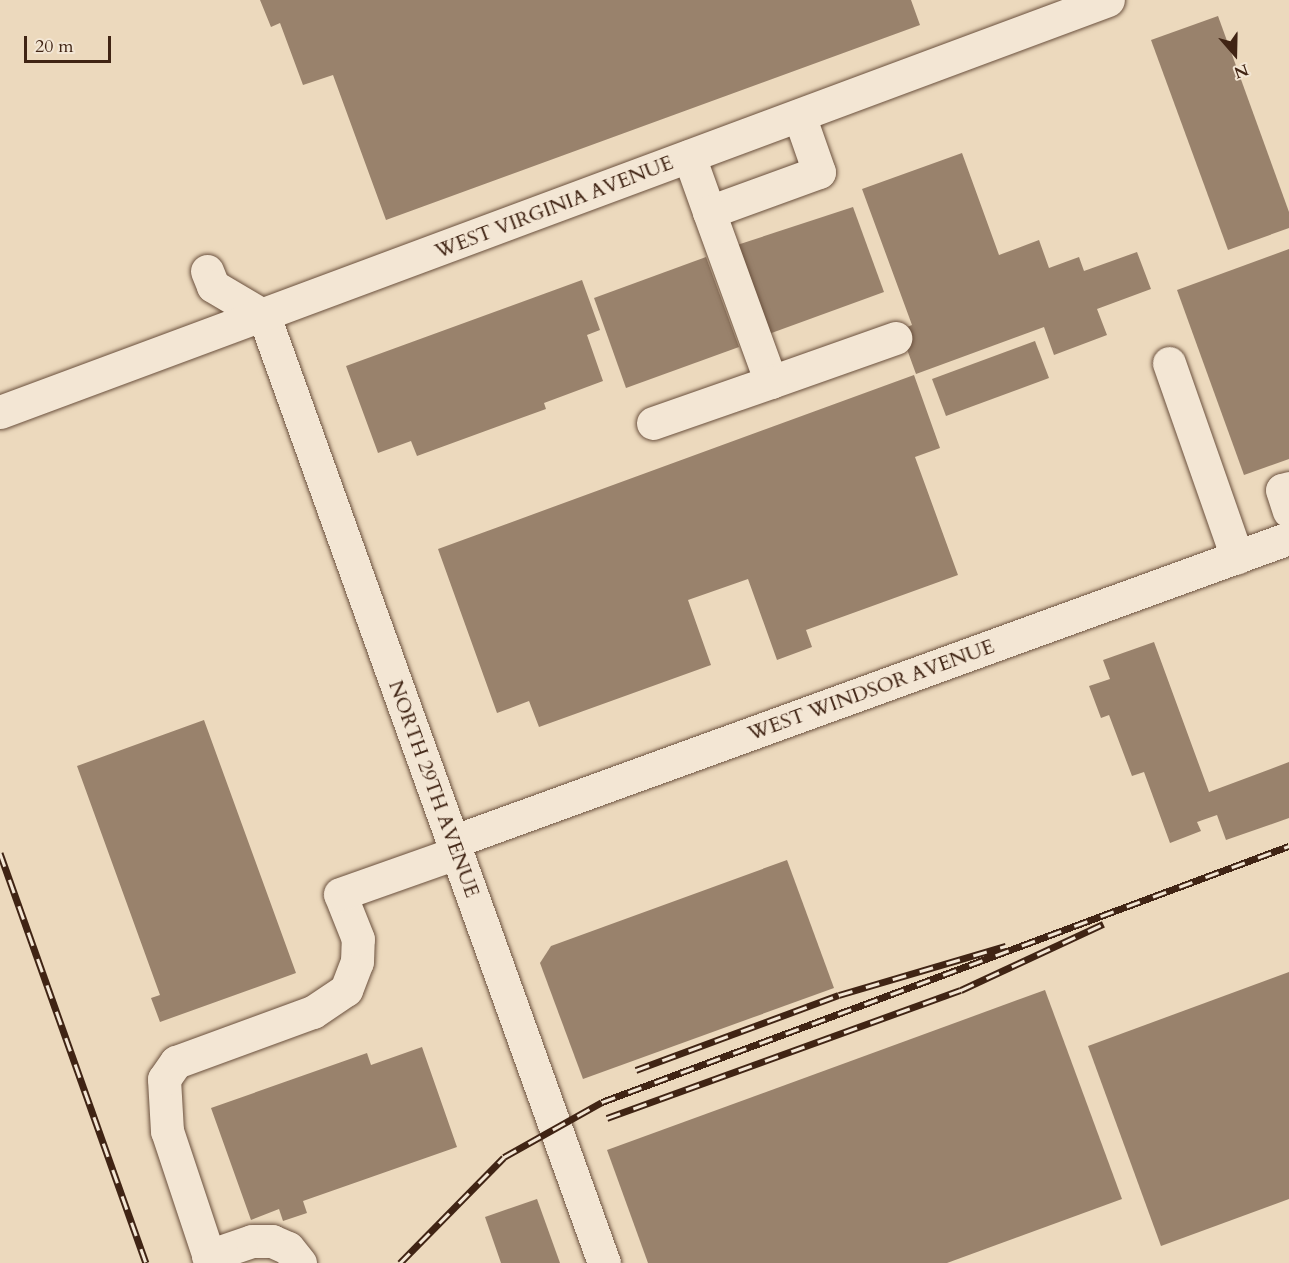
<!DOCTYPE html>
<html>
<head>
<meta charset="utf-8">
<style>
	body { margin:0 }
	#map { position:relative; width:1289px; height:1263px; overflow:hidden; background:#ecd9bd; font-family:Cardo,serif }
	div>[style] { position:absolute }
	.building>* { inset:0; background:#99826c }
	.roads { filter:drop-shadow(0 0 2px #6b513e) drop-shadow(0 0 2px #6b513e) }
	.minor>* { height:33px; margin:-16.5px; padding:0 16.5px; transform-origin:16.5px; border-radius:16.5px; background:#f3e6d4 }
	.rail>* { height:7px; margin-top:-3.5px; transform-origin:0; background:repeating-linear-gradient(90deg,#f3e6d4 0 14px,#402414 0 28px); box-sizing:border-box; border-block:2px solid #402414 }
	span { translate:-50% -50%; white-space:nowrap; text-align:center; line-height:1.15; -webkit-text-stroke:4.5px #f3e6d4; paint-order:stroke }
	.street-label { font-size:20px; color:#402414 }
	.north { position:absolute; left:1205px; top:24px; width:60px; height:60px; -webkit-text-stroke:4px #f3e6d4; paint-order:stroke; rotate:160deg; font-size:16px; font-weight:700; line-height:24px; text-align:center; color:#402414 }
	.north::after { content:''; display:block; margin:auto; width:21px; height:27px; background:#402414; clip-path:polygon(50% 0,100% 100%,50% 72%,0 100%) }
	.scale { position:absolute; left:24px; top:36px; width:87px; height:27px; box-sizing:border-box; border:3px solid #402414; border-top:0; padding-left:8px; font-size:18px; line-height:21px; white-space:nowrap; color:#402414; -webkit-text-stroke:4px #f3e6d4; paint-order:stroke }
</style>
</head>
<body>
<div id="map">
	<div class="building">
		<i style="clip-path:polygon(260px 0,911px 0,920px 25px,386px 220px,333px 75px,303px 85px,280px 23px,271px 27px)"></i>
		<i style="clip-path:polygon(1218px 16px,1289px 212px,1289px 228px,1228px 250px,1151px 40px)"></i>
		<i style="clip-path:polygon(962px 153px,999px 255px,1039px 240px,1049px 268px,1079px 257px,1084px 271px,1137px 252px,1151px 289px,1097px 309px,1107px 335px,1054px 355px,1044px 327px,916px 374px,900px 330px,912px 325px,862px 189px)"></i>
		<i style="clip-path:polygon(853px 207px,884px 292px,766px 335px,734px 246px)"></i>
		<i style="clip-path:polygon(1289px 249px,1289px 459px,1244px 475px,1177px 290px)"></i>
		<i style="clip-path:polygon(706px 257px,739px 347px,626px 388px,594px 298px)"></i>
		<i style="clip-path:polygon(582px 280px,600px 330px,587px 335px,603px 381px,544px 403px,546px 409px,417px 456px,411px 441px,378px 453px,346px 366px)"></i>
		<i style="clip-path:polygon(1035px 341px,1049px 378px,946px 416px,932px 379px)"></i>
		<i style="clip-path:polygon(914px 375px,940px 448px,915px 457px,958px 575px,806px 630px,812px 647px,777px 660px,748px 579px,688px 600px,711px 665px,539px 727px,529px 701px,497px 713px,438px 549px)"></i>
		<i style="clip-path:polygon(1154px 642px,1209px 792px,1289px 762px,1289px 818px,1226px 840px,1217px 815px,1197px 822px,1201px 831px,1170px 843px,1144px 772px,1132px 776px,1109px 715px,1101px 718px,1089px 686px,1110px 679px,1103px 660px)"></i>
		<i style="clip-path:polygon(204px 720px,296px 973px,160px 1022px,151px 998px,160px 995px,77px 766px)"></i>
		<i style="clip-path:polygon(787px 860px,834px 988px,583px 1079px,540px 963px,551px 946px)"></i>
		<i style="clip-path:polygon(1289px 972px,1289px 1199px,1161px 1246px,1088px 1046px)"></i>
		<i style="clip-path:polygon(1045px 990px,1122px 1199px,947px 1263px,648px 1263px,607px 1150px)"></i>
		<i style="clip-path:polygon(422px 1047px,457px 1147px,303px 1201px,307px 1213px,283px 1221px,279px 1209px,251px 1220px,211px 1108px,367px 1053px,371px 1065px)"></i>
		<i style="clip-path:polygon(537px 1199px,560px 1263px,501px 1263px,485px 1217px)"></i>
	</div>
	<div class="roads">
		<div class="minor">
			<i style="left:689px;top:156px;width:59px;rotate:70.3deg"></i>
			<i style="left:709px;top:212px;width:117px;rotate:-20deg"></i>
			<i style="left:819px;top:172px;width:60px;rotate:-109.3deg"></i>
			<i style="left:709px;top:212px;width:181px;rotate:70deg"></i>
			<i style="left:771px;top:382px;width:132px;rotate:-19.5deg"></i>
			<i style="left:207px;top:271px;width:16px;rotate:68deg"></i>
			<i style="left:213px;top:286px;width:59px;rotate:30.5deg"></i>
			<i style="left:264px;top:316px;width:1006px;rotate:70.25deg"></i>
			<i style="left:1169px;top:363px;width:206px;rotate:70.7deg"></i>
			<i style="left:0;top:412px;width:1182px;rotate:-20.4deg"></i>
			<i style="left:653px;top:423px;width:125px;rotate:-19.2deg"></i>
			<i style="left:1289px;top:488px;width:7px;rotate:164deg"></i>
			<i style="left:1282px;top:490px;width:22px;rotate:72deg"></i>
			<i style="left:452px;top:842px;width:890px;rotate:-19.96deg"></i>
			<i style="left:208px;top:1256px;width:46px;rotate:-18.8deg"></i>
			<i style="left:252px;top:1241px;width:20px"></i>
			<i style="left:272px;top:1241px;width:17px;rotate:24deg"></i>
			<i style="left:288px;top:1248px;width:19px;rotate:51deg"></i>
			<i style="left:211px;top:1263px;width:139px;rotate:-108.4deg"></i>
			<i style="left:167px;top:1131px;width:52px;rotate:-93.3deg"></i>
			<i style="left:164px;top:1079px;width:21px;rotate:-55deg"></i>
			<i style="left:176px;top:1062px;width:146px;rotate:-20.1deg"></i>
			<i style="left:313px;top:1012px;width:40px;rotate:-34deg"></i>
			<i style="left:346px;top:990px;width:30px;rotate:-69deg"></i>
			<i style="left:357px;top:962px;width:23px;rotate:-88deg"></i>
			<i style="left:358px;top:939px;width:48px;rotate:-111.8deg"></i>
			<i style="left:340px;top:894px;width:123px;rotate:-19.5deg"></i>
		</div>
	</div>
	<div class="rail">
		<i style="left:0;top:853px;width:435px;rotate:70.4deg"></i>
		<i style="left:636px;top:1070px;width:216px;rotate:-20.3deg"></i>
		<i style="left:839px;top:995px;width:174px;rotate:-16.4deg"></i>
		<i style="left:607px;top:1118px;width:376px;rotate:-19.9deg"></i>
		<i style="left:961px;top:990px;width:157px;rotate:-24.9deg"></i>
		<i style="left:400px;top:1263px;width:148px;rotate:-45.5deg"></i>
		<i style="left:504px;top:1157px;width:112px;rotate:-29.3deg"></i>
		<i style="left:602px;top:1102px;width:733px;rotate:-20.44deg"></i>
	</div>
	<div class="street-label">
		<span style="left:554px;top:207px;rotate:-21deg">WEST VIRGINIA AVENUE</span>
		<span style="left:871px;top:690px;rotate:-20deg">WEST WINDSOR AVENUE</span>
		<span style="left:434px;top:789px;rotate:70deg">NORTH 29TH AVENUE</span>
	</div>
	<div class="north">N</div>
	<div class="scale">20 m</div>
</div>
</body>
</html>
